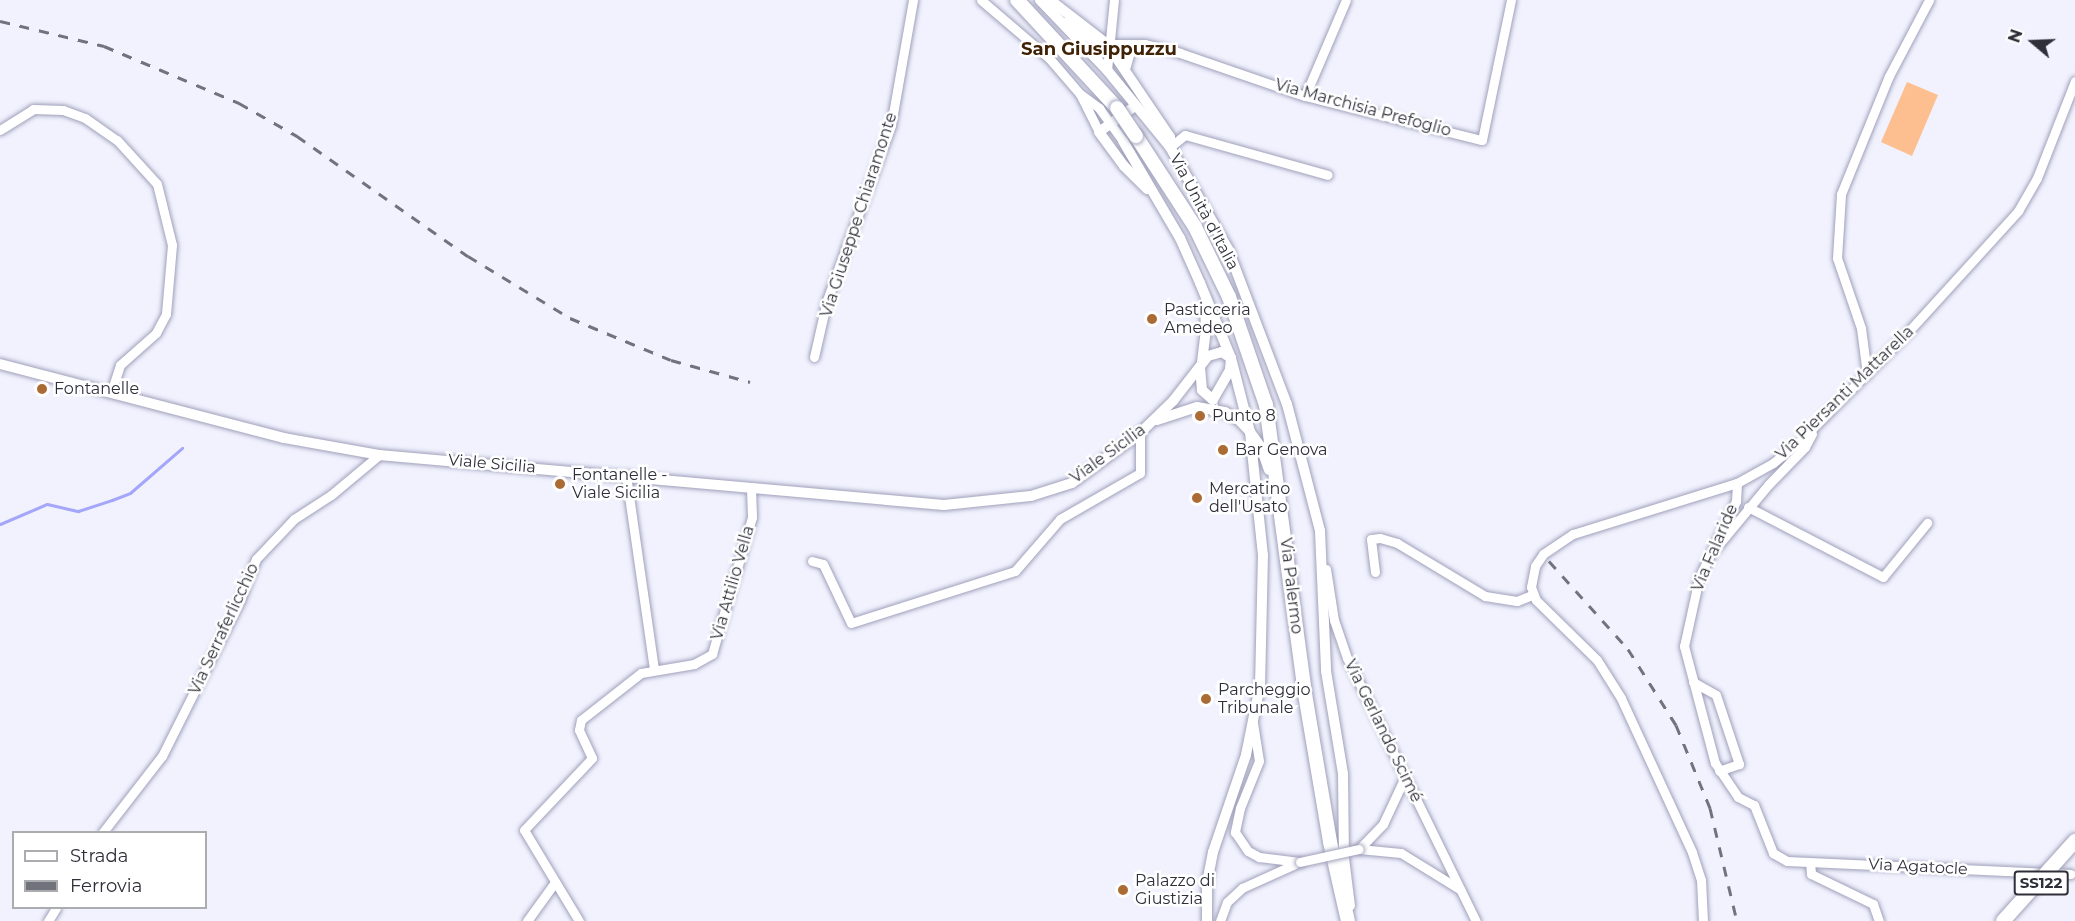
<!DOCTYPE html>
<html>
<head>
<meta charset="utf-8">
<style>
	body { margin:0 }
	#map { position:relative; width:2075px; height:921px; overflow:hidden; background:#f1f2fe; font-family:Montserrat,sans-serif }
	div>[style] { position:absolute }
	.green>* { inset:0; background:#fdbf8f }
	.stream>* { height:3px; margin:-1.5px; padding:0 1.5px; transform-origin:1.5px; border-radius:1.5px; background:#a4a6f9 }
	.roads { filter:drop-shadow(0 0 2px #9fa0ba) drop-shadow(0 0 2px #9fa0ba) }
	.minor>* { height:9px; margin:-4.5px; padding:0 4.5px; transform-origin:4.5px; border-radius:4.5px; background:#fff }
	.tertiary>* { height:10px; margin:-5px; padding:0 5px; transform-origin:5px; border-radius:5px; background:#fff }
	.primary>* { height:14px; margin:-7px; padding:0 7px; transform-origin:7px; border-radius:7px; background:#fff }
	.rail>* { height:3px; margin-top:-1.5px; transform-origin:0; background:repeating-linear-gradient(90deg,#71727c 0 10px,transparent 0 20px) }
	.bridges { filter:drop-shadow(0 0 2px #9fa0ba) drop-shadow(0 0 2px #9fa0ba) }
	.minor-bridge>* { height:9px; margin:-4.5px; padding:0 4.5px; transform-origin:4.5px; border-radius:4.5px; background:#fff }
	.primary-bridge>* { height:14px; margin:-7px; padding:0 7px; transform-origin:7px; border-radius:7px; background:#fff }
	.dots>* { width:16px; height:16px; translate:-50% -50%; box-sizing:border-box; border:3px solid #fff; border-radius:50% }
	span { translate:-50% -50%; white-space:nowrap; text-align:center; line-height:1.15; -webkit-text-stroke:5px #fff; paint-order:stroke }
	.shield-label span { padding:2px 4px; background:#fff; border:2px solid; border-radius:4px; -webkit-text-stroke-width:0 }
	.shield-label { font-size:15px; color:#2e2f39; font-weight:700 }
	.street-label { font-size:16px; color:#2e2f39 }
	.poi-label { font-size:16px; color:#2e2f39 }
	.left { translate:0 -50%; text-align:left }
	.neighbourhood-label { font-size:18px; color:#402206; font-weight:700 }
	.legend { position:absolute; left:12px; top:831px; width:195px; height:78px; box-sizing:border-box; background:#fff; border:2px solid #abacb0; margin:0; padding:8px 10px; list-style:none; font-size:18px; color:#2e2f39 }
	.legend li { display:flex; align-items:center; gap:12px; height:30px }
	.legend b { width:30px; border:2px solid #abacb0 }
	.north { position:absolute; left:2003px; top:12px; width:60px; height:60px; -webkit-text-stroke:4px #fff; paint-order:stroke; rotate:289deg; font-size:16px; font-weight:700; line-height:24px; text-align:center; color:#2e2f39 }
	.north::after { content:''; display:block; margin:auto; width:21px; height:27px; background:#2e2f39; clip-path:polygon(50% 0,100% 100%,50% 72%,0 100%) }
</style>
</head>
<body>
<div id="map">
	<div class="green">
		<i style="clip-path:polygon(1907px 82px,1938px 95px,1912px 156px,1881px 142px)"></i>
	</div>
	<div class="stream">
		<i style="left:0;top:524px;width:51px;rotate:-23.1deg"></i>
		<i style="left:47px;top:504px;width:32px;rotate:13deg"></i>
		<i style="left:78px;top:511px;width:36px;rotate:-18deg"></i>
		<i style="left:112px;top:500px;width:19px;rotate:-21deg"></i>
		<i style="left:130px;top:493px;width:69px;rotate:-40.9deg"></i>
	</div>
	<div class="roads">
		<div class="minor">
			<i style="left:981px;top:0;width:89px;rotate:40.5deg"></i>
			<i style="left:1049px;top:58px;width:48px;rotate:49.3deg"></i>
			<i style="left:1080px;top:94px;width:24px;rotate:36deg"></i>
			<i style="left:1099px;top:108px;width:41px;rotate:54deg"></i>
			<i style="left:1065px;top:22px;width:40px;rotate:32.9deg"></i>
			<i style="left:1099px;top:44px;width:46px"></i>
			<i style="left:1145px;top:44px;width:36px;rotate:14deg"></i>
			<i style="left:1180px;top:53px;width:132px;rotate:19deg"></i>
			<i style="left:1305px;top:96px;width:182px;rotate:14deg"></i>
			<i style="left:1482px;top:140px;width:143px;rotate:-78.3deg"></i>
			<i style="left:1125px;top:69px;width:25px;rotate:-74deg"></i>
			<i style="left:1107px;top:70px;width:70px;rotate:-84.3deg"></i>
			<i style="left:1081px;top:96px;width:40px;rotate:63.4deg"></i>
			<i style="left:1305px;top:96px;width:104px;rotate:-66.9deg"></i>
			<i style="left:0;top:130px;width:39px;rotate:-32deg"></i>
			<i style="left:33px;top:109px;width:30px;rotate:2deg"></i>
			<i style="left:63px;top:110px;width:23px;rotate:20deg"></i>
			<i style="left:85px;top:118px;width:39px;rotate:35deg"></i>
			<i style="left:117px;top:140px;width:59px;rotate:47.7deg"></i>
			<i style="left:157px;top:184px;width:63px;rotate:76.2deg"></i>
			<i style="left:172px;top:245px;width:69px;rotate:95deg"></i>
			<i style="left:166px;top:314px;width:21px;rotate:118deg"></i>
			<i style="left:156px;top:333px;width:48px;rotate:138.4deg"></i>
			<i style="left:120px;top:365px;width:28px;rotate:108deg"></i>
			<i style="left:1170px;top:147px;width:19px;rotate:-39deg"></i>
			<i style="left:1185px;top:135px;width:148px;rotate:15.6deg"></i>
			<i style="left:814px;top:357px;width:58px;rotate:-77.2deg"></i>
			<i style="left:827px;top:300px;width:186px;rotate:-69.9deg"></i>
			<i style="left:891px;top:125px;width:127px;rotate:-80deg"></i>
			<i style="left:1867px;top:374px;width:46px;rotate:-97.4deg"></i>
			<i style="left:1861px;top:328px;width:74px;rotate:-108.9deg"></i>
			<i style="left:1837px;top:258px;width:64px;rotate:-86.4deg"></i>
			<i style="left:1841px;top:194px;width:127px;rotate:-67.9deg"></i>
			<i style="left:1889px;top:76px;width:86px;rotate:-62.2deg"></i>
			<i style="left:626px;top:475px;width:196px;rotate:81.8deg"></i>
			<i style="left:1737px;top:483px;width:18px;rotate:93deg"></i>
			<i style="left:1736px;top:501px;width:85px;rotate:115.7deg"></i>
			<i style="left:1699px;top:578px;width:70px;rotate:102.4deg"></i>
			<i style="left:1684px;top:646px;width:121px;rotate:75.2deg"></i>
			<i style="left:1715px;top:763px;width:41px;rotate:55.9deg"></i>
			<i style="left:1738px;top:797px;width:18px;rotate:27deg"></i>
			<i style="left:1754px;top:805px;width:52px;rotate:68.4deg"></i>
			<i style="left:1773px;top:853px;width:16px;rotate:30deg"></i>
			<i style="left:1787px;top:861px;width:284px;rotate:2.6deg"></i>
			<i style="left:1748px;top:507px;width:152px;rotate:27.4deg"></i>
			<i style="left:1883px;top:577px;width:70px;rotate:-50.8deg"></i>
			<i style="left:1715px;top:549px;width:83px;rotate:-50.4deg"></i>
			<i style="left:1768px;top:485px;width:53px;rotate:-45.8deg"></i>
			<i style="left:1805px;top:447px;width:15px;rotate:-62deg"></i>
			<i style="left:812px;top:561px;width:11px;rotate:15deg"></i>
			<i style="left:823px;top:564px;width:65px;rotate:64.6deg"></i>
			<i style="left:851px;top:623px;width:172px;rotate:-17.6deg"></i>
			<i style="left:1015px;top:571px;width:69px;rotate:-49.1deg"></i>
			<i style="left:1060px;top:519px;width:92px;rotate:-29.9deg"></i>
			<i style="left:1140px;top:473px;width:40px;rotate:-90deg"></i>
			<i style="left:1326px;top:569px;width:52px;rotate:81.1deg"></i>
			<i style="left:1334px;top:620px;width:40px;rotate:71.1deg"></i>
			<i style="left:1347px;top:658px;width:293px;rotate:63.9deg"></i>
			<i style="left:1375px;top:572px;width:33px;rotate:-97deg"></i>
			<i style="left:1371px;top:539px;width:9px;rotate:-6deg"></i>
			<i style="left:1380px;top:538px;width:18px;rotate:16deg"></i>
			<i style="left:1397px;top:543px;width:103px;rotate:31.1deg"></i>
			<i style="left:1485px;top:596px;width:32px;rotate:9deg"></i>
			<i style="left:1517px;top:601px;width:16px;rotate:-22deg"></i>
			<i style="left:1693px;top:682px;width:26px;rotate:29deg"></i>
			<i style="left:1716px;top:695px;width:73px;rotate:71.6deg"></i>
			<i style="left:1739px;top:764px;width:21px;rotate:161deg"></i>
			<i style="left:1253px;top:723px;width:38px;rotate:81deg"></i>
			<i style="left:1259px;top:761px;width:51px;rotate:112deg"></i>
			<i style="left:1240px;top:808px;width:25px;rotate:102deg"></i>
			<i style="left:1235px;top:832px;width:23px;rotate:56deg"></i>
			<i style="left:1248px;top:851px;width:13px;rotate:29deg"></i>
			<i style="left:1259px;top:857px;width:41px;rotate:7deg"></i>
			<i style="left:103px;top:832px;width:96px;rotate:-52.2deg"></i>
			<i style="left:162px;top:756px;width:174px;rotate:-63.4deg"></i>
			<i style="left:240px;top:600px;width:44px;rotate:-68.7deg"></i>
			<i style="left:256px;top:559px;width:55px;rotate:-46.5deg"></i>
			<i style="left:294px;top:519px;width:44px;rotate:-33deg"></i>
			<i style="left:331px;top:495px;width:62px;rotate:-39.8deg"></i>
			<i style="left:1359px;top:849px;width:42px;rotate:5.4deg"></i>
			<i style="left:1401px;top:853px;width:70px;rotate:31.7deg"></i>
			<i style="left:1359px;top:849px;width:35px;rotate:-46deg"></i>
			<i style="left:1383px;top:824px;width:52px;rotate:-64.9deg"></i>
			<i style="left:1810px;top:862px;width:12px;rotate:85deg"></i>
			<i style="left:1811px;top:874px;width:69px;rotate:25.8deg"></i>
			<i style="left:1873px;top:904px;width:18px;rotate:71deg"></i>
			<i style="left:48px;top:921px;width:15px;rotate:-58deg"></i>
			<i style="left:527px;top:921px;width:48px;rotate:-54.3deg"></i>
			<i style="left:579px;top:921px;width:106px;rotate:-121.1deg"></i>
			<i style="left:524px;top:830px;width:99px;rotate:-46.6deg"></i>
			<i style="left:592px;top:758px;width:31px;rotate:-115deg"></i>
			<i style="left:579px;top:730px;width:10px;rotate:-79deg"></i>
			<i style="left:581px;top:720px;width:76px;rotate:-38.1deg"></i>
			<i style="left:641px;top:673px;width:54px;rotate:-9.6deg"></i>
			<i style="left:694px;top:664px;width:21px;rotate:-29deg"></i>
			<i style="left:712px;top:654px;width:143px;rotate:-73.7deg"></i>
			<i style="left:752px;top:517px;width:30px;rotate:-92deg"></i>
			<i style="left:1220px;top:921px;width:20px;rotate:-70deg"></i>
			<i style="left:1227px;top:902px;width:21px;rotate:-43deg"></i>
			<i style="left:1242px;top:888px;width:58px;rotate:-24.4deg"></i>
			<i style="left:1703px;top:921px;width:41px;rotate:-92.8deg"></i>
			<i style="left:1701px;top:880px;width:29px;rotate:-108deg"></i>
			<i style="left:1692px;top:852px;width:170px;rotate:-114.8deg"></i>
			<i style="left:1621px;top:698px;width:45px;rotate:-122.3deg"></i>
			<i style="left:1597px;top:660px;width:86px;rotate:-135.5deg"></i>
			<i style="left:1536px;top:600px;width:14px;rotate:-111deg"></i>
			<i style="left:1531px;top:587px;width:21px;rotate:-79deg"></i>
			<i style="left:1535px;top:566px;width:14px;rotate:-56deg"></i>
			<i style="left:1543px;top:554px;width:36px;rotate:-34deg"></i>
			<i style="left:1573px;top:534px;width:172px;rotate:-17.3deg"></i>
			<i style="left:1737px;top:483px;width:41px;rotate:-29.1deg"></i>
			<i style="left:1773px;top:463px;width:32px;rotate:-39deg"></i>
			<i style="left:1798px;top:443px;width:156px;rotate:-45.3deg"></i>
			<i style="left:1908px;top:332px;width:164px;rotate:-47.7deg"></i>
			<i style="left:2018px;top:211px;width:38px;rotate:-60deg"></i>
			<i style="left:2037px;top:178px;width:104px;rotate:-68.6deg"></i>
		</div>
		<div class="tertiary">
			<i style="left:1040px;top:0;width:97px;rotate:46.3deg"></i>
			<i style="left:1107px;top:70px;width:99px;rotate:50.7deg"></i>
			<i style="left:1050px;top:0;width:72px;rotate:37.7deg"></i>
			<i style="left:1107px;top:44px;width:112px;rotate:55.9deg"></i>
			<i style="left:1170px;top:137px;width:10px;rotate:90deg"></i>
			<i style="left:1170px;top:147px;width:117px;rotate:60.4deg"></i>
			<i style="left:1228px;top:249px;width:166px;rotate:69.2deg"></i>
			<i style="left:1287px;top:404px;width:131px;rotate:75.4deg"></i>
			<i style="left:1320px;top:531px;width:140px;rotate:87.5deg"></i>
			<i style="left:1326px;top:671px;width:104px;rotate:80.6deg"></i>
			<i style="left:1343px;top:774px;width:84px;rotate:89.3deg"></i>
			<i style="left:1344px;top:858px;width:48px;rotate:82.9deg"></i>
			<i style="left:1135px;top:106px;width:44px;rotate:144.2deg"></i>
			<i style="left:1099px;top:132px;width:42px;rotate:53.7deg"></i>
			<i style="left:1124px;top:166px;width:33px;rotate:45deg"></i>
			<i style="left:1123px;top:141px;width:113px;rotate:59.6deg"></i>
			<i style="left:1180px;top:238px;width:49px;rotate:66deg"></i>
			<i style="left:1200px;top:283px;width:81px;rotate:67.5deg"></i>
			<i style="left:1231px;top:358px;width:76px;rotate:75.6deg"></i>
			<i style="left:1250px;top:432px;width:124px;rotate:84deg"></i>
			<i style="left:1263px;top:555px;width:131px;rotate:91.3deg"></i>
			<i style="left:1260px;top:686px;width:70px;rotate:101.5deg"></i>
			<i style="left:1246px;top:755px;width:102px;rotate:108.8deg"></i>
			<i style="left:1213px;top:852px;width:32px;rotate:101deg"></i>
			<i style="left:1207px;top:883px;width:38px;rotate:90deg"></i>
			<i style="left:1202px;top:362px;width:32px;rotate:-83deg"></i>
			<i style="left:1206px;top:330px;width:24px;rotate:-92deg"></i>
			<i style="left:0;top:364px;width:293px;rotate:14.6deg"></i>
			<i style="left:284px;top:438px;width:97px;rotate:10.1deg"></i>
			<i style="left:379px;top:455px;width:567px;rotate:5.06deg"></i>
			<i style="left:944px;top:505px;width:87px;rotate:-5.9deg"></i>
			<i style="left:1031px;top:496px;width:43px;rotate:-17.6deg"></i>
			<i style="left:1072px;top:483px;width:84px;rotate:-36.3deg"></i>
			<i style="left:1140px;top:433px;width:46px;rotate:-44.1deg"></i>
			<i style="left:1173px;top:401px;width:57px;rotate:-52.1deg"></i>
			<i style="left:1208px;top:356px;width:15px;rotate:-16deg"></i>
			<i style="left:1222px;top:352px;width:11px;rotate:34deg"></i>
			<i style="left:1231px;top:358px;width:12px;rotate:95deg"></i>
			<i style="left:1230px;top:370px;width:34px;rotate:120deg"></i>
			<i style="left:1213px;top:400px;width:15px;rotate:-138deg"></i>
			<i style="left:1202px;top:390px;width:23px;rotate:-95deg"></i>
			<i style="left:1157px;top:420px;width:42px;rotate:-18deg"></i>
			<i style="left:1197px;top:407px;width:28px;rotate:10deg"></i>
			<i style="left:1225px;top:412px;width:16px;rotate:30deg"></i>
			<i style="left:1239px;top:420px;width:16px;rotate:47deg"></i>
			<i style="left:1250px;top:432px;width:19px;rotate:54deg"></i>
			<i style="left:1261px;top:447px;width:24px;rotate:71deg"></i>
		</div>
		<div class="primary">
			<i style="left:1017px;top:0;width:147px;rotate:47.2deg"></i>
			<i style="left:1136px;top:136px;width:108px;rotate:57deg"></i>
			<i style="left:1195px;top:227px;width:78px;rotate:64.1deg"></i>
			<i style="left:1229px;top:297px;width:114px;rotate:71.1deg"></i>
			<i style="left:1266px;top:405px;width:292px;rotate:82.3deg"></i>
			<i style="left:1305px;top:694px;width:150px;rotate:80.4deg"></i>
			<i style="left:1330px;top:842px;width:81px;rotate:77.2deg"></i>
		</div>
	</div>
	<div class="rail">
		<i style="left:0;top:21px;width:107px;rotate:13.5deg"></i>
		<i style="left:104px;top:46px;width:147px;rotate:22.9deg"></i>
		<i style="left:239px;top:103px;width:67px;rotate:29.6deg"></i>
		<i style="left:297px;top:136px;width:209px;rotate:35.1deg"></i>
		<i style="left:468px;top:256px;width:119px;rotate:31.3deg"></i>
		<i style="left:570px;top:318px;width:109px;rotate:22.6deg"></i>
		<i style="left:671px;top:360px;width:82px;rotate:15.6deg"></i>
		<i style="left:1549px;top:561px;width:118px;rotate:48.1deg"></i>
		<i style="left:1628px;top:649px;width:90px;rotate:57.7deg"></i>
		<i style="left:1676px;top:725px;width:90px;rotate:67.7deg"></i>
		<i style="left:1710px;top:808px;width:116px;rotate:76.6deg"></i>
	</div>
	<div class="bridges">
		<div class="minor-bridge">
			<i style="left:1300px;top:862px;width:60px;rotate:-12.4deg"></i>
		</div>
		<div class="primary-bridge">
			<i style="left:1117px;top:108px;width:34px;rotate:56deg"></i>
			<i style="left:2003px;top:921px;width:108px;rotate:-48deg"></i>
		</div>
	</div>
	<div class="dots">
		<i style="left:1152px;top:319px;background:#ab6b34"></i>
		<i style="left:42px;top:389px;background:#ab6b34"></i>
		<i style="left:1200px;top:416px;background:#ab6b34"></i>
		<i style="left:1223px;top:450px;background:#ab6b34"></i>
		<i style="left:560px;top:484px;background:#ab6b34"></i>
		<i style="left:1197px;top:498px;background:#ab6b34"></i>
		<i style="left:1206px;top:699px;background:#ab6b34"></i>
		<i style="left:1123px;top:890px;background:#ab6b34"></i>
	</div>
	<div class="shield-label">
		<span style="left:2041px;top:883px">SS122</span>
	</div>
	<div class="street-label">
		<span style="left:1363px;top:108px;rotate:15deg">Via Marchisia Prefoglio</span>
		<span style="left:1204px;top:212px;rotate:62deg">Via Unità d'Italia</span>
		<span style="left:859px;top:215px;rotate:-72deg">Via Giuseppe Chiaramonte</span>
		<span style="left:1845px;top:393px;rotate:-44deg">Via Piersanti Mattarella</span>
		<span style="left:1108px;top:454px;rotate:-36deg">Viale Sicilia</span>
		<span style="left:492px;top:464px;rotate:5deg">Viale Sicilia</span>
		<span style="left:1715px;top:548px;rotate:-67deg">Via Falaride</span>
		<span style="left:733px;top:583px;rotate:-74deg">Via Attilio Vella</span>
		<span style="left:1291px;top:586px;rotate:83deg">Via Palermo</span>
		<span style="left:224px;top:629px;rotate:-65deg">Via Serraferlicchio</span>
		<span style="left:1383px;top:731px;rotate:64deg">Via Gerlando Scimé</span>
		<span style="left:1918px;top:867px;rotate:3deg">Via Agatocle</span>
	</div>
	<div class="poi-label">
		<span class="left" style="left:1164px;top:319px">Pasticceria<br>Amedeo</span>
		<span class="left" style="left:54px;top:389px">Fontanelle</span>
		<span class="left" style="left:1212px;top:416px">Punto 8</span>
		<span class="left" style="left:1235px;top:450px">Bar Genova</span>
		<span class="left" style="left:572px;top:484px">Fontanelle -<br>Viale Sicilia</span>
		<span class="left" style="left:1209px;top:498px">Mercatino<br>dell'Usato</span>
		<span class="left" style="left:1218px;top:699px">Parcheggio<br>Tribunale</span>
		<span class="left" style="left:1135px;top:890px">Palazzo di<br>Giustizia</span>
	</div>
	<div class="neighbourhood-label">
		<span style="left:1099px;top:49px">San Giusippuzzu</span>
	</div>
	<ul class="legend">
	<li><b style="height:8px;background:#fff"></b>Strada</li>
	<li><b style="height:8px;background:#71727c"></b>Ferrovia</li>
	</ul>
	<div class="north">N</div>
</div>
</body>
</html>
